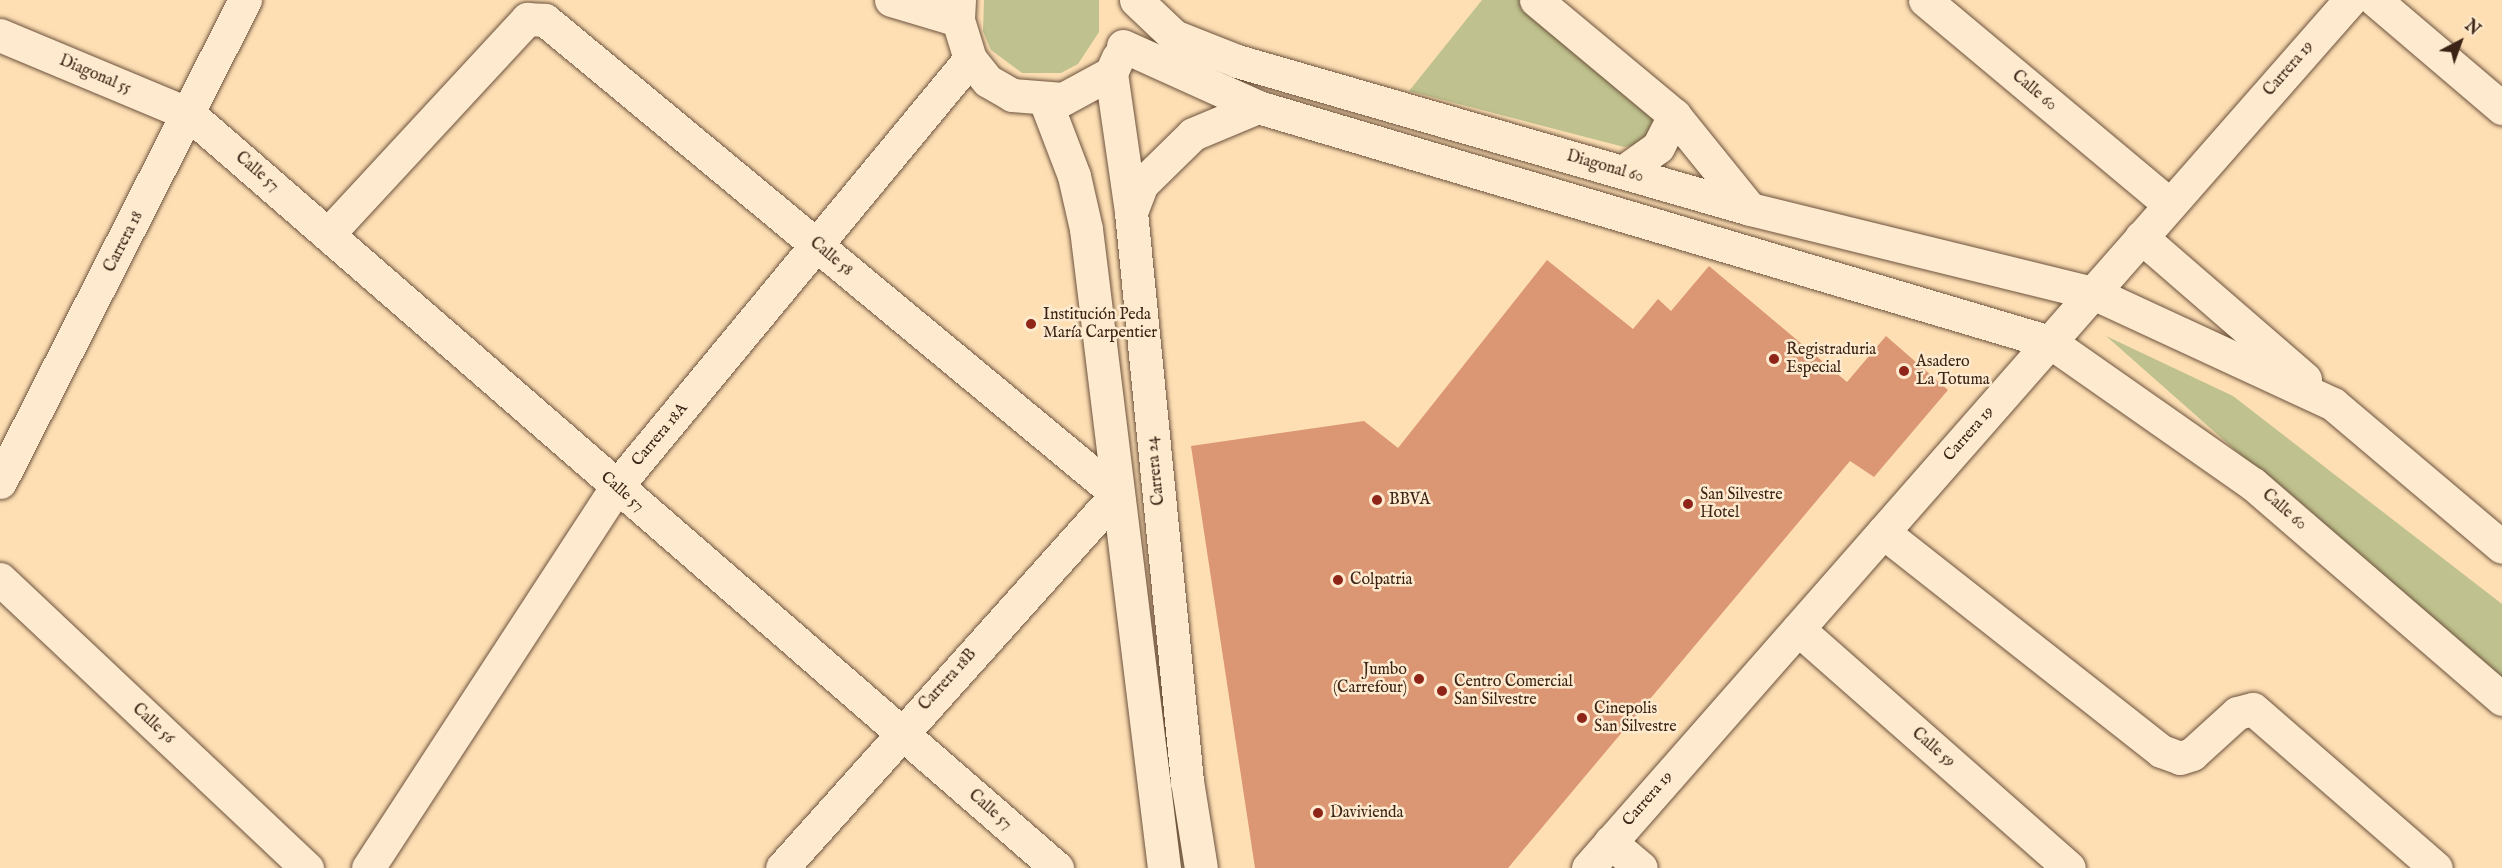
<!DOCTYPE html>
<html>
<head>
<meta charset="utf-8">
<style>
	body { margin:0 }
	#map { position:relative; width:2502px; height:868px; overflow:hidden; background:#fedfb4; font-family:"IM FELL English",serif }
	div>[style] { position:absolute }
	.green>* { inset:0; background:#bfc28e }
	.building>* { inset:0; background:#db9673 }
	.roads { filter:drop-shadow(0 0 2px #6c523d) drop-shadow(0 0 2px #6c523d) }
	.minor>* { height:33px; margin:-16.5px; padding:0 16.5px; transform-origin:16.5px; border-radius:16.5px; background:#feeace }
	.tertiary>* { height:33px; margin:-16.5px; padding:0 16.5px; transform-origin:16.5px; border-radius:16.5px; background:#feeace }
	.dots>* { width:16px; height:16px; translate:-50% -50%; box-sizing:border-box; border:3px solid #feeace; border-radius:50% }
	span { translate:-50% -50%; white-space:nowrap; text-align:center; line-height:1.15; -webkit-text-stroke:5px #feeace; paint-order:stroke }
	.street-label { font-size:16px; color:#3b2315 }
	.poi-label { font-size:16px; color:#3b2315 }
	.left { translate:0 -50%; text-align:left }
	.right { translate:-100% -50%; text-align:right }
	.north { position:absolute; left:2430px; top:12px; width:60px; height:60px; -webkit-text-stroke:4px #feeace; paint-order:stroke; rotate:41deg; font-size:16px; font-weight:700; line-height:24px; text-align:center; color:#3b2315 }
	.north::after { content:''; display:block; margin:auto; width:21px; height:27px; background:#3b2315; clip-path:polygon(50% 0,100% 100%,50% 72%,0 100%) }
</style>
</head>
<body>
<div id="map">
	<div class="green">
		<i style="clip-path:polygon(984px 0,1099px 0,1099px 32px,1078px 64px,1061px 73px,1022px 73px,991px 50px,983px 31px)"></i>
		<i style="clip-path:polygon(1482px 0,1535px 0,1658px 118px,1641px 144px,1624px 147px,1409px 91px)"></i>
		<i style="clip-path:polygon(2106px 336px,2233px 396px,2502px 604px,2502px 686px)"></i>
	</div>
	<div class="building">
		<i style="clip-path:polygon(1547px 260px,1633px 329px,1658px 299px,1671px 311px,1709px 266px,1847px 382px,1886px 336px,1948px 390px,1874px 477px,1850px 461px,1508px 868px,1255px 868px,1191px 446px,1364px 421px,1398px 448px)"></i>
	</div>
	<div class="roads">
		<div class="minor">
			<i style="left:1536px;top:0;width:180px;rotate:39.8deg"></i>
			<i style="left:1674px;top:115px;width:121px;rotate:51deg"></i>
			<i style="left:1925px;top:0;width:319px;rotate:39.9deg"></i>
			<i style="left:2375px;top:0;width:167px;rotate:40.4deg"></i>
			<i style="left:0;top:35px;width:205px;rotate:22.7deg"></i>
			<i style="left:189px;top:114px;width:1150px;rotate:40.98deg"></i>
			<i style="left:1623px;top:172px;width:43px;rotate:-35.5deg"></i>
			<i style="left:1658px;top:147px;width:36px;rotate:-63deg"></i>
			<i style="left:329px;top:233px;width:292px;rotate:-47.2deg"></i>
			<i style="left:527px;top:19px;width:18px;rotate:3deg"></i>
			<i style="left:545px;top:20px;width:743px;rotate:39.65deg"></i>
			<i style="left:1117px;top:494px;width:502px;rotate:131.85deg"></i>
			<i style="left:0;top:482px;width:541px;rotate:-63.06deg"></i>
			<i style="left:1883px;top:532px;width:354px;rotate:38.2deg"></i>
			<i style="left:2161px;top:751px;width:20px;rotate:20deg"></i>
			<i style="left:2180px;top:758px;width:13px;rotate:-18deg"></i>
			<i style="left:2192px;top:754px;width:61px;rotate:-42.3deg"></i>
			<i style="left:2237px;top:713px;width:16px;rotate:-14deg"></i>
			<i style="left:2253px;top:709px;width:242px;rotate:41deg"></i>
			<i style="left:0;top:579px;width:422px;rotate:43.3deg"></i>
			<i style="left:1798px;top:629px;width:361px;rotate:41.4deg"></i>
			<i style="left:1610px;top:842px;width:40px;rotate:40deg"></i>
			<i style="left:368px;top:868px;width:455px;rotate:-56.9deg"></i>
			<i style="left:616px;top:487px;width:555px;rotate:-50.41deg"></i>
			<i style="left:1588px;top:868px;width:1155px;rotate:-48.72deg"></i>
		</div>
		<div class="tertiary">
			<i style="left:891px;top:0;width:70px;rotate:16.6deg"></i>
			<i style="left:959px;top:0;width:20px;rotate:93deg"></i>
			<i style="left:958px;top:20px;width:41px;rotate:72.9deg"></i>
			<i style="left:970px;top:59px;width:28px;rotate:51deg"></i>
			<i style="left:988px;top:81px;width:28px;rotate:30deg"></i>
			<i style="left:1012px;top:95px;width:51px;rotate:4.5deg"></i>
			<i style="left:1063px;top:99px;width:55px;rotate:-28.4deg"></i>
			<i style="left:1111px;top:73px;width:17px;rotate:-66deg"></i>
			<i style="left:1136px;top:0;width:52px;rotate:43.5deg"></i>
			<i style="left:1174px;top:36px;width:68px;rotate:21.6deg"></i>
			<i style="left:1237px;top:61px;width:534px;rotate:16.09deg"></i>
			<i style="left:1750px;top:209px;width:353px;rotate:13.8deg"></i>
			<i style="left:2093px;top:293px;width:264px;rotate:24.8deg"></i>
			<i style="left:2333px;top:404px;width:221px;rotate:40.2deg"></i>
			<i style="left:1123px;top:46px;width:148px;rotate:24.3deg"></i>
			<i style="left:1258px;top:107px;width:826px;rotate:16.53deg"></i>
			<i style="left:2050px;top:342px;width:248px;rotate:35deg"></i>
			<i style="left:2253px;top:484px;width:329px;rotate:40.8deg"></i>
			<i style="left:1111px;top:73px;width:140px;rotate:81.8deg"></i>
			<i style="left:1131px;top:212px;width:572px;rotate:84.38deg"></i>
			<i style="left:1187px;top:781px;width:88px;rotate:80.9deg"></i>
			<i style="left:1045px;top:100px;width:81px;rotate:69.1deg"></i>
			<i style="left:1074px;top:176px;width:54px;rotate:77.2deg"></i>
			<i style="left:1086px;top:229px;width:644px;rotate:83.04deg"></i>
			<i style="left:1131px;top:212px;width:30px;rotate:-69deg"></i>
			<i style="left:1142px;top:184px;width:71px;rotate:-44.4deg"></i>
			<i style="left:1193px;top:134px;width:70px;rotate:-22.6deg"></i>
			<i style="left:2141px;top:237px;width:217px;rotate:40.9deg"></i>
		</div>
	</div>
	<div class="dots">
		<i style="left:1031px;top:324px;background:#8f2418"></i>
		<i style="left:1774px;top:359px;background:#8f2418"></i>
		<i style="left:1904px;top:371px;background:#8f2418"></i>
		<i style="left:1377px;top:500px;background:#8f2418"></i>
		<i style="left:1688px;top:504px;background:#8f2418"></i>
		<i style="left:1338px;top:580px;background:#8f2418"></i>
		<i style="left:1419px;top:679px;background:#8f2418"></i>
		<i style="left:1442px;top:691px;background:#8f2418"></i>
		<i style="left:1582px;top:718px;background:#8f2418"></i>
		<i style="left:1318px;top:813px;background:#8f2418"></i>
	</div>
	<div class="street-label">
		<span style="left:2289px;top:69px;rotate:-49deg">Carrera 19</span>
		<span style="left:95px;top:75px;rotate:23deg">Diagonal 55</span>
		<span style="left:2034px;top:91px;rotate:40deg">Calle 60</span>
		<span style="left:1605px;top:167px;rotate:16deg">Diagonal 60</span>
		<span style="left:257px;top:172px;rotate:40deg">Calle 57</span>
		<span style="left:124px;top:242px;rotate:-63deg">Carrera 18</span>
		<span style="left:831px;top:257px;rotate:40deg">Calle 58</span>
		<span style="left:1969px;top:434px;rotate:-49deg">Carrera 19</span>
		<span style="left:660px;top:435px;rotate:-50deg">Carrera 18A</span>
		<span style="left:1156px;top:471px;rotate:-96deg">Carrera 24</span>
		<span style="left:622px;top:492px;rotate:41deg">Calle 57</span>
		<span style="left:2284px;top:510px;rotate:41deg">Calle 60</span>
		<span style="left:948px;top:680px;rotate:-48deg">Carrera 18B</span>
		<span style="left:153px;top:724px;rotate:43deg">Calle 56</span>
		<span style="left:1933px;top:748px;rotate:41deg">Calle 59</span>
		<span style="left:1648px;top:799px;rotate:-49deg">Carrera 19</span>
		<span style="left:990px;top:810px;rotate:41deg">Calle 57</span>
	</div>
	<div class="poi-label">
		<span class="left" style="left:1043px;top:324px">Institución Peda<br>María Carpentier</span>
		<span class="left" style="left:1786px;top:359px">Registraduria<br>Especial</span>
		<span class="left" style="left:1916px;top:371px">Asadero<br>La Totuma</span>
		<span class="left" style="left:1700px;top:504px">San Silvestre<br>Hotel</span>
		<span class="left" style="left:1389px;top:500px">BBVA</span>
		<span class="left" style="left:1350px;top:580px">Colpatria</span>
		<span class="right" style="left:1407px;top:679px">Jumbo<br>(Carrefour)</span>
		<span class="left" style="left:1454px;top:691px">Centro Comercial<br>San Silvestre</span>
		<span class="left" style="left:1594px;top:718px">Cinepolis<br>San Silvestre</span>
		<span class="left" style="left:1330px;top:813px">Davivienda</span>
	</div>
	<div class="north">N</div>
</div>
</body>
</html>
